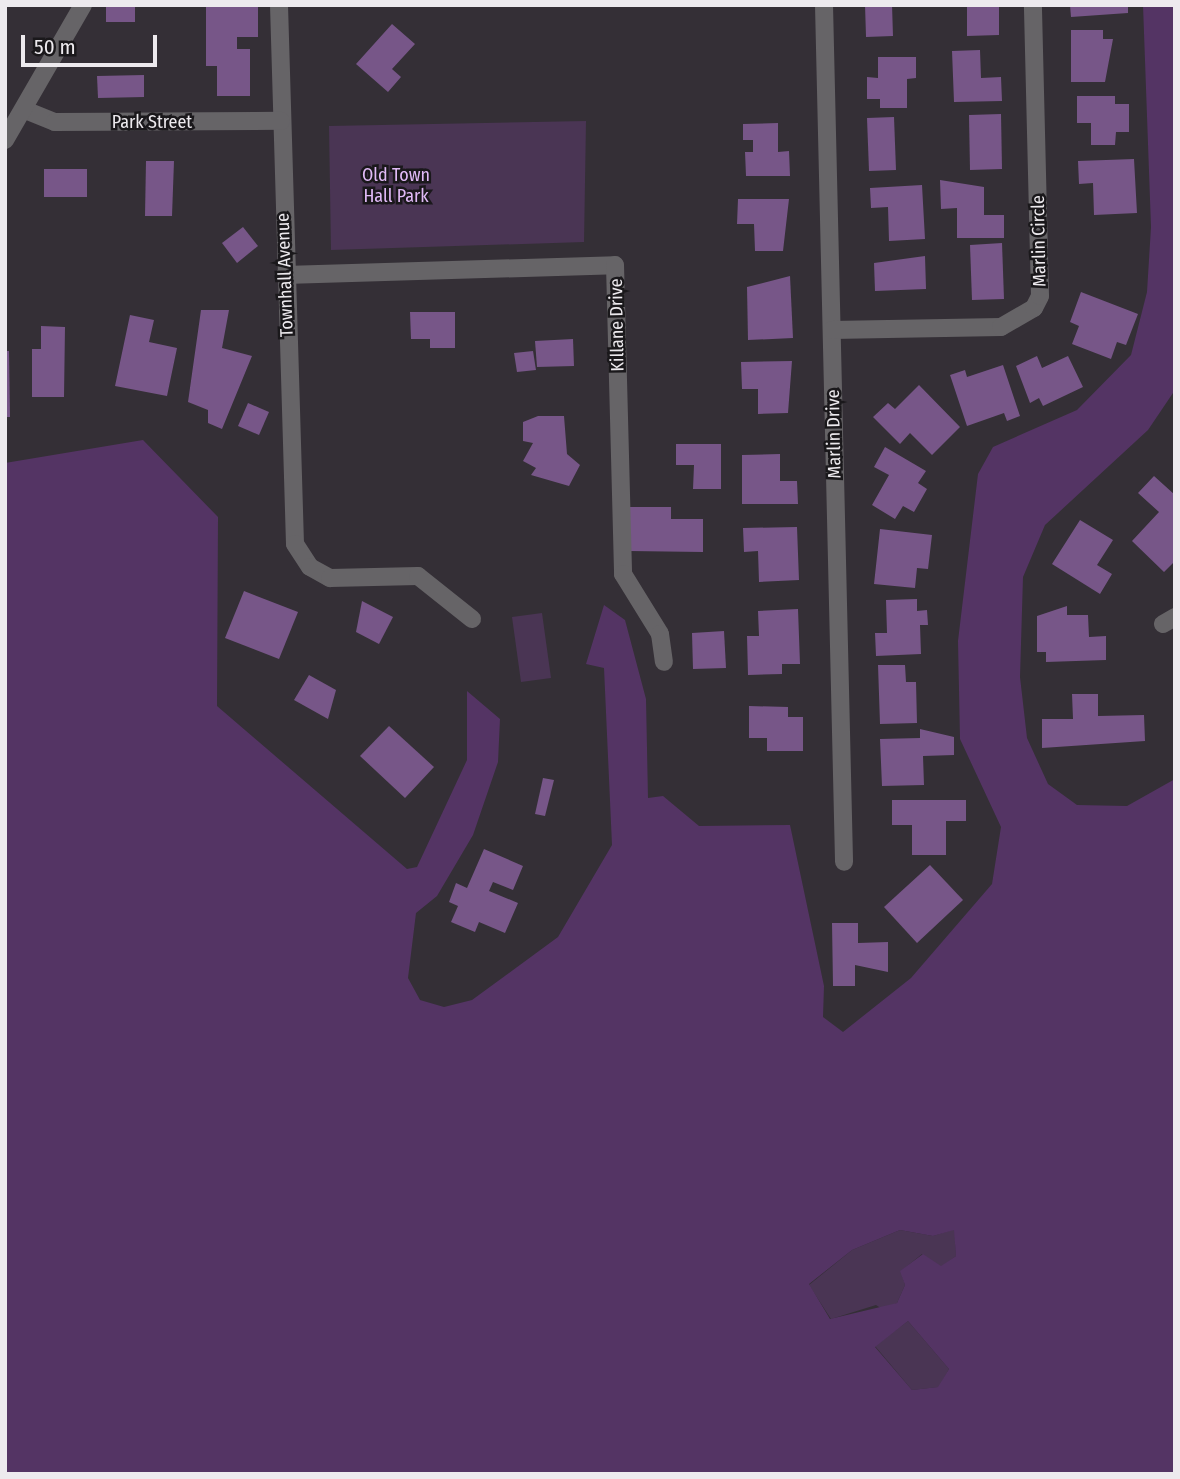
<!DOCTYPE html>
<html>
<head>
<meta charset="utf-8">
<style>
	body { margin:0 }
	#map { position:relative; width:1180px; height:1479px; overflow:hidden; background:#342f36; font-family:"Fira Sans Condensed",sans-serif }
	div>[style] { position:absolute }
	.green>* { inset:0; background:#4a3554 }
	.water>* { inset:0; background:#543464 }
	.building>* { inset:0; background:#775688 }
	.minor>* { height:18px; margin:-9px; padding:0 9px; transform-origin:9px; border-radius:9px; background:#666467 }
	span { translate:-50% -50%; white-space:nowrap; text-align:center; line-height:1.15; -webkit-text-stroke:5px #1a181b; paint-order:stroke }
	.street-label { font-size:18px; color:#edeaee }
	.park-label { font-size:18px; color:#e1baf7 }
	.frame { position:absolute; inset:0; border:7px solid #edeaee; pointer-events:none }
	.scale { position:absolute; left:21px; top:35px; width:136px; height:32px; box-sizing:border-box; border:4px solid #edeaee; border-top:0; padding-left:9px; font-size:21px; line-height:24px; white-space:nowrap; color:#edeaee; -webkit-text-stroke:5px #1a181b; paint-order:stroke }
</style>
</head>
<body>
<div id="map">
	<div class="green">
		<i style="clip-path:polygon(586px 121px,584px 242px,331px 250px,329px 126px)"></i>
		<i style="clip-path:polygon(542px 613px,551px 678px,521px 682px,512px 617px)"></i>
		<i style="clip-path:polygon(955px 1229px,956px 1256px,941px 1267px,922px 1254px,901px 1271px,905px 1285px,897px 1303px,882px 1309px,876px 1305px,831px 1319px,809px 1285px,852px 1250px,900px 1230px,933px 1236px)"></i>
		<i style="clip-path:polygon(908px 1321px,949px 1369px,939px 1387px,912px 1390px,875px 1346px)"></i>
	</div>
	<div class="water">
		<i style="clip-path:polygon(evenodd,1143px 5px,1175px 5px,1175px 390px,1148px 430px,1045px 525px,1023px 577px,1020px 677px,1027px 738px,1048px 784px,1077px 805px,1127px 806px,1175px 779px,1175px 1474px,5px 1474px,5px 463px,143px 440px,218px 517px,217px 706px,407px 869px,417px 867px,467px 760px,467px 691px,500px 719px,498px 762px,473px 835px,437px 896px,416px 913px,408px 978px,420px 1000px,444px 1007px,472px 1000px,558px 937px,612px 845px,604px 668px,586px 664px,604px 605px,625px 620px,646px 699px,648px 798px,663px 796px,699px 826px,790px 825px,824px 986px,823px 1017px,843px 1032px,911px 978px,992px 884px,1001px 827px,960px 739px,958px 641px,978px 474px,993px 447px,1077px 410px,1131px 355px,1147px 292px,1151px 227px,1143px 5px,900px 1230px,933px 1236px,954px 1230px,956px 1256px,941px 1266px,923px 1254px,900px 1271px,905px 1285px,897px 1303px,830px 1319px,809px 1284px,852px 1250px,900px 1230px,1143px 5px,908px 1321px,949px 1369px,938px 1387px,912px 1390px,875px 1347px,908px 1321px)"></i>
	</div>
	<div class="building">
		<i style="clip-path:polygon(106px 5px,135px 5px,135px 22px,106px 22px)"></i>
		<i style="clip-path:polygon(258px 5px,258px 37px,237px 37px,237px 49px,250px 49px,250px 96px,217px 96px,217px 66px,206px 66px,206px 6px)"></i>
		<i style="clip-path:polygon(865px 5px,892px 5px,893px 36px,866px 37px)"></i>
		<i style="clip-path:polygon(967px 5px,999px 5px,999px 35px,967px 36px)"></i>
		<i style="clip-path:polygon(1070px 5px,1128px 5px,1128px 13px,1071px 17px)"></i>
		<i style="clip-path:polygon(392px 24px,415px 44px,392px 69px,401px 77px,388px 92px,356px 64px)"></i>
		<i style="clip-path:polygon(1071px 30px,1103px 30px,1103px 39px,1113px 39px,1105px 82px,1071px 82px)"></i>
		<i style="clip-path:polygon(980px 50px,981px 78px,1001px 77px,1002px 101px,954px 102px,952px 51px)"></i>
		<i style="clip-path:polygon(878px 57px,916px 57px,916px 78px,907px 79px,907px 108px,880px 108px,880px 99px,867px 99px,867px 77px,878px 78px)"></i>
		<i style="clip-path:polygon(144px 75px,144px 97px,98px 98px,97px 76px)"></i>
		<i style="clip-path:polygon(1077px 96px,1115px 96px,1115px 104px,1129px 104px,1129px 132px,1116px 132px,1115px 145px,1091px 145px,1091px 123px,1077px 123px)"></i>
		<i style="clip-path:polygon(1001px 114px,1002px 169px,970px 170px,969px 115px)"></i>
		<i style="clip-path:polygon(894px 117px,896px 170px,869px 171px,867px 118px)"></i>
		<i style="clip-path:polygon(778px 123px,778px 152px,789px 151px,790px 176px,746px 176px,745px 152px,753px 152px,753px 140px,743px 140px,743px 124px)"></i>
		<i style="clip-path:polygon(1134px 159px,1137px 213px,1094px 215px,1093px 183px,1079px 184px,1078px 161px)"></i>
		<i style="clip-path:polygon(146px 161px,174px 161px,172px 216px,145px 216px)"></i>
		<i style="clip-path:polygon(44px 169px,87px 169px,87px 197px,44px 197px)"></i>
		<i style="clip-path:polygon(940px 180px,984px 187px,984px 215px,1004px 215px,1004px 238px,957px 238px,957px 208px,941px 209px)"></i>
		<i style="clip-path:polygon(922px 185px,925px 239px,889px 241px,888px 207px,871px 208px,870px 188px)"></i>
		<i style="clip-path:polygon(738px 199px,789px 199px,783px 251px,755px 251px,754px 224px,737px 224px)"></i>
		<i style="clip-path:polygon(243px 227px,258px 246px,237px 263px,222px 243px)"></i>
		<i style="clip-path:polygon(1002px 243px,1004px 299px,972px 300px,970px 245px)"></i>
		<i style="clip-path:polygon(925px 256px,926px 289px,875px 291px,874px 263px)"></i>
		<i style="clip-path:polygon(790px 276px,793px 338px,748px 340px,747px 287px)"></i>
		<i style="clip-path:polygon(1081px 292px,1138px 314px,1126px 345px,1117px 342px,1111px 359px,1072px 344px,1079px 326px,1070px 322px)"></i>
		<i style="clip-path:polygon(201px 310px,229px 310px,222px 348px,252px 356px,222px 429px,208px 423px,208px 410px,188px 402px)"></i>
		<i style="clip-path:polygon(410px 312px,455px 312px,455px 348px,430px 348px,430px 339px,411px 339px)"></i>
		<i style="clip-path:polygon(130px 315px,154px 320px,149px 342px,177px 348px,167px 396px,115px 386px)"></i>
		<i style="clip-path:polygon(41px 326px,65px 327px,64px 397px,32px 397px,32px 349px,41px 349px)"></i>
		<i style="clip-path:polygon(573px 339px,574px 366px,537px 367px,535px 341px)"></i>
		<i style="clip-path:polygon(5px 351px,9px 351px,10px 417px,5px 417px)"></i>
		<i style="clip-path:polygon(533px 351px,536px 370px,517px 372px,514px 353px)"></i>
		<i style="clip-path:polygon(1037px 356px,1042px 368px,1068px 356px,1083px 387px,1043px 406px,1039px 398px,1030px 403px,1016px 366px)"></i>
		<i style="clip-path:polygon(792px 361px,788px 413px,758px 414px,758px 389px,742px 389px,741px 362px)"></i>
		<i style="clip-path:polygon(1003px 365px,1020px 416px,1007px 421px,1004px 413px,967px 426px,950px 375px,965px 370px,967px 377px)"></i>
		<i style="clip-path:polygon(919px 385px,960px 427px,932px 455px,910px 433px,900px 444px,873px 417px,888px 403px,895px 409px)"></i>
		<i style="clip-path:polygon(248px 403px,269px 412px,259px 435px,238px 426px)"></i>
		<i style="clip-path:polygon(538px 416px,564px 416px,567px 454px,580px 465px,569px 486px,531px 475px,536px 468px,523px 461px,533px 443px,523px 441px,523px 422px)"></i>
		<i style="clip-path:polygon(676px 444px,721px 444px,721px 489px,693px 489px,694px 465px,676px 465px)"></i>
		<i style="clip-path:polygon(885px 447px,926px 471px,918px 483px,927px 489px,914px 512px,903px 506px,895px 519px,872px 505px,889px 475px,874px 467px)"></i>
		<i style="clip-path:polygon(780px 454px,780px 481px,797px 481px,798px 504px,742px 504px,742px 455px)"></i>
		<i style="clip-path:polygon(1154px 476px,1175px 495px,1175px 561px,1164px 572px,1132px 541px,1159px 512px,1138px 493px)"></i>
		<i style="clip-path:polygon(629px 507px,671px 507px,671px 519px,703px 519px,703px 552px,629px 551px)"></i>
		<i style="clip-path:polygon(1080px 520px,1113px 540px,1097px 565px,1112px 574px,1100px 594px,1052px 564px)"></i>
		<i style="clip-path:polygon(797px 527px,799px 580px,759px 582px,758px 551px,744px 552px,743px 528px)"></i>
		<i style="clip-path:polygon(880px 529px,932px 535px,928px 569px,917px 568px,915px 588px,874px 584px)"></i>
		<i style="clip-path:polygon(244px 591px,298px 612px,279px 659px,225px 638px)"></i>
		<i style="clip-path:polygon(917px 599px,917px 611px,927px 610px,928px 625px,920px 625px,921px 654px,876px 656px,875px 633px,887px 633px,886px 600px)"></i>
		<i style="clip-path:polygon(362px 601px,393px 617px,379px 644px,356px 632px)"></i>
		<i style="clip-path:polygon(1067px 606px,1067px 615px,1088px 615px,1089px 637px,1106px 636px,1106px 660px,1046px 662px,1046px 652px,1037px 652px,1037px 616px)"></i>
		<i style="clip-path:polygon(798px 609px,800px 664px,782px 664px,782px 674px,748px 675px,747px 636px,759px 636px,758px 611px)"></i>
		<i style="clip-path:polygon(724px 631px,726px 668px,693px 669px,692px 633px)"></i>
		<i style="clip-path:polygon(878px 665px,905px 665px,906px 682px,916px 682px,917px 723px,880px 724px)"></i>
		<i style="clip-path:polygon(309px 675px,336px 690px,328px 719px,294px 700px)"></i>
		<i style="clip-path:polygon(1072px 694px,1098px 694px,1098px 716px,1144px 715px,1145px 741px,1042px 748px,1042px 719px,1073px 719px)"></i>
		<i style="clip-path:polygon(749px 706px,788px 707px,788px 717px,803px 717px,803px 751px,767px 751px,767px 738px,749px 738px)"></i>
		<i style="clip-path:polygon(389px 726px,434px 767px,405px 798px,360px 756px)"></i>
		<i style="clip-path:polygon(920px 729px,954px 737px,954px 755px,923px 756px,924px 785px,882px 786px,880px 739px,920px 738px)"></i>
		<i style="clip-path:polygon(543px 778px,554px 780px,545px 816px,535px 814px)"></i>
		<i style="clip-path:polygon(892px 800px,966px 800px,966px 821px,946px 821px,946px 855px,912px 855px,912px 825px,892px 825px)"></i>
		<i style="clip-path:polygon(484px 849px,523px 866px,513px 890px,493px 882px,489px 891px,518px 903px,505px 933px,479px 922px,475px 932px,451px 922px,458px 906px,449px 902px,456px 883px,467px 888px)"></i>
		<i style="clip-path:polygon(930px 865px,963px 900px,917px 943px,884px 907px)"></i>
		<i style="clip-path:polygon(832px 923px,858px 923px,858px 943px,888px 942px,888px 972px,855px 965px,855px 986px,833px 986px)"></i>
	</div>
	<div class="minor">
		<i style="left:279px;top:5px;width:539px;rotate:88.3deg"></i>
		<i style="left:295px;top:544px;width:27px;rotate:57deg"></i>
		<i style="left:310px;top:567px;width:23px;rotate:29deg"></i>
		<i style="left:330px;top:578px;width:88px;rotate:-1.3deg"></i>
		<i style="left:418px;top:576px;width:69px;rotate:38.5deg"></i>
		<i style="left:824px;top:5px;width:857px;rotate:88.66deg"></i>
		<i style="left:25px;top:110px;width:32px;rotate:22deg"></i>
		<i style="left:55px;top:122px;width:226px;rotate:-0.3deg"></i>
		<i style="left:5px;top:140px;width:156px;rotate:-60deg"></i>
		<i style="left:285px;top:275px;width:330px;rotate:-1.7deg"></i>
		<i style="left:615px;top:265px;width:309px;rotate:88.5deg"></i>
		<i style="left:623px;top:574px;width:70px;rotate:58.3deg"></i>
		<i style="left:660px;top:634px;width:28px;rotate:82deg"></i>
		<i style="left:832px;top:330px;width:169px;rotate:-1deg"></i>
		<i style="left:1001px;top:327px;width:38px;rotate:-30deg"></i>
		<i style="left:1034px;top:308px;width:13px;rotate:-63deg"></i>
		<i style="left:1040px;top:296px;width:291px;rotate:-91.4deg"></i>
		<i style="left:1163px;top:624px;width:14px;rotate:-30deg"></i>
	</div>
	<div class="street-label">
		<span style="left:152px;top:122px">Park Street</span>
		<span style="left:1039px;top:241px;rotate:-91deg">Marlin Circle</span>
		<span style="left:285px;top:275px;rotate:-92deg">Townhall Avenue</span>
		<span style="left:617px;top:325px;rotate:-91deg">Killane Drive</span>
		<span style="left:834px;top:434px;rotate:-91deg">Marlin Drive</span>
	</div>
	<div class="park-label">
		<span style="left:396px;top:186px">Old Town<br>Hall Park</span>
	</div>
	<div class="frame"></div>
	<div class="scale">50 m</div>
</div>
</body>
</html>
